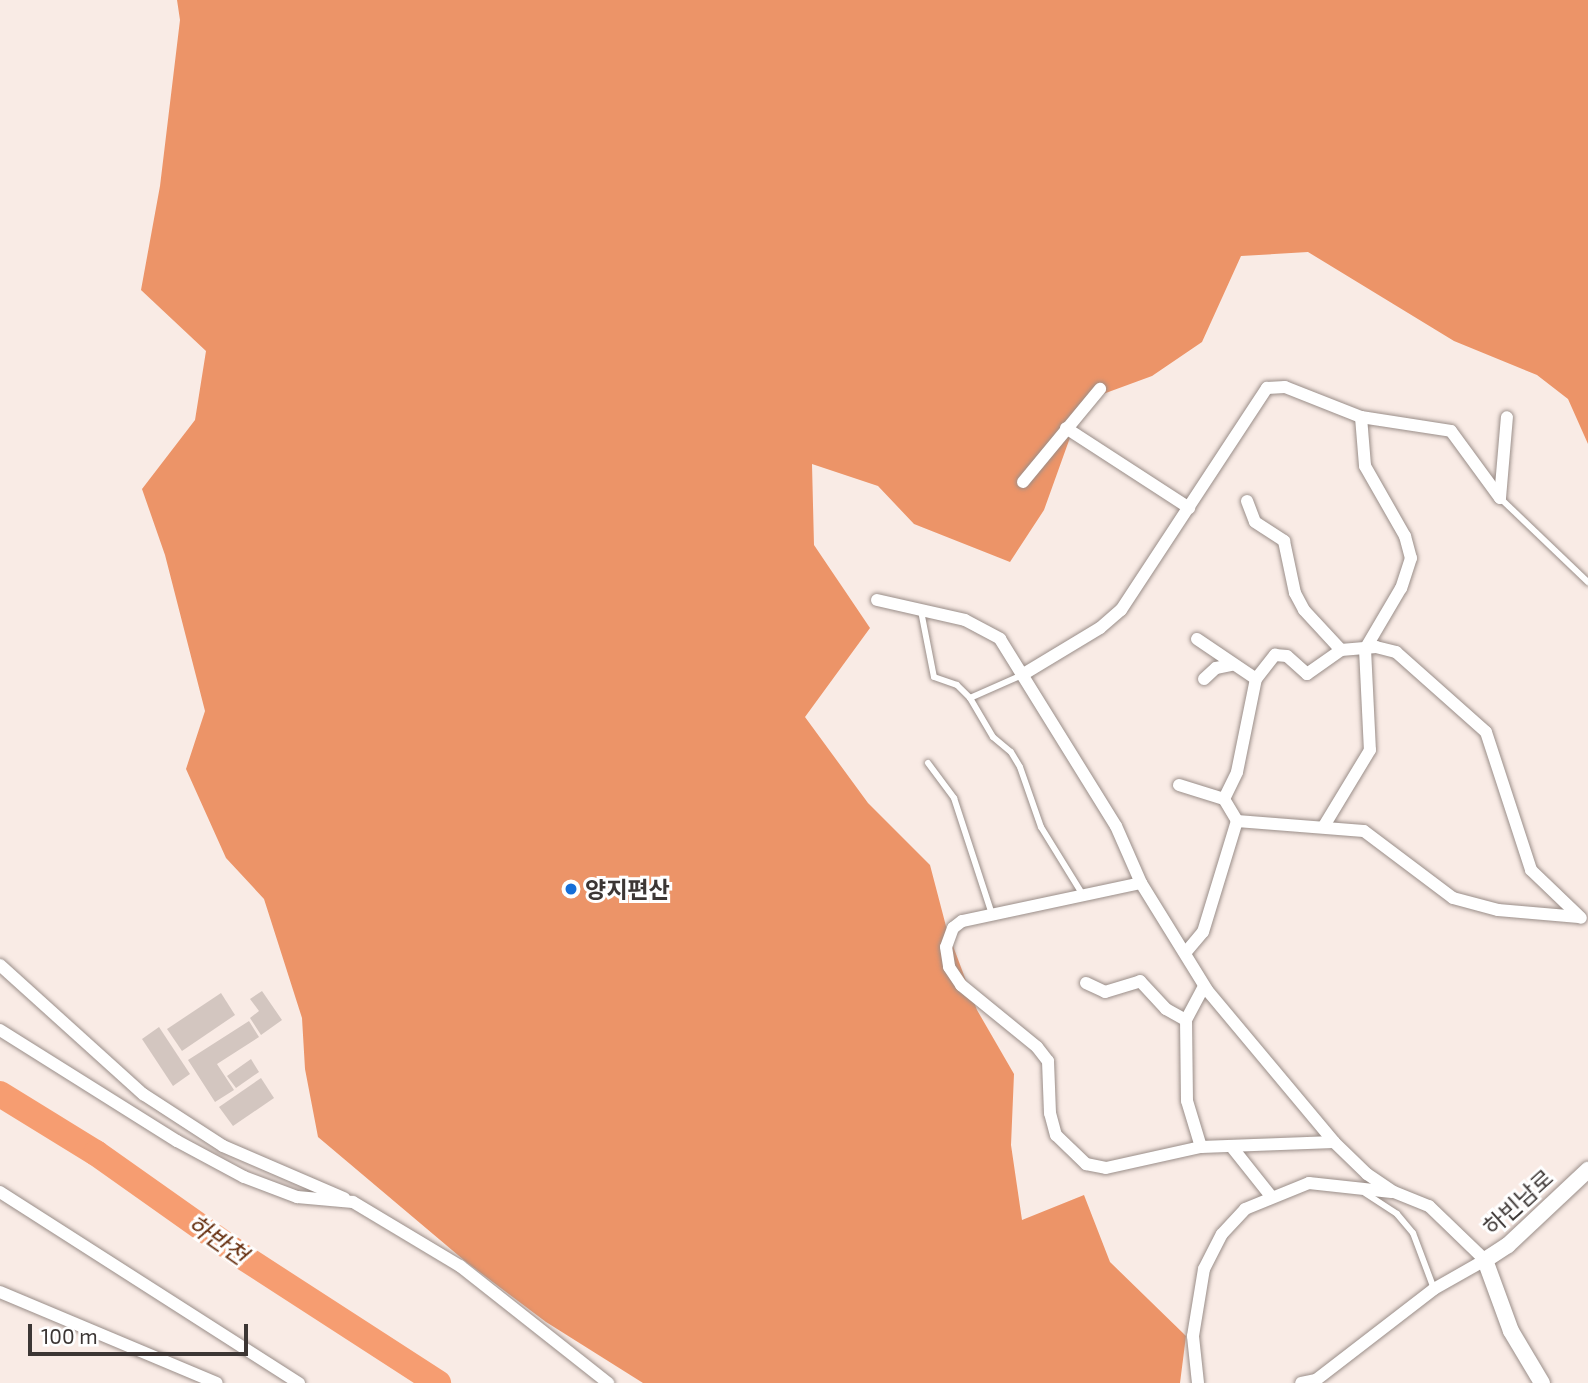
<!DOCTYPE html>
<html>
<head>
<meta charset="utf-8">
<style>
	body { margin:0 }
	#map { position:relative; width:1588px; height:1383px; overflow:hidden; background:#f9ebe5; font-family:"Exo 2","Noto Sans KR",sans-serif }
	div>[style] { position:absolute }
	.forest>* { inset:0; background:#ec9468 }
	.river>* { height:26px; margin:-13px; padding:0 13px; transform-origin:13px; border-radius:13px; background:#f69d71 }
	.building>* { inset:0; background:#d3c6c0 }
	.roads { filter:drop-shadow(0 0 2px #9a8e89) drop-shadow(0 0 2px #9a8e89) }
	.service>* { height:6px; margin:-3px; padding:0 3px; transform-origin:3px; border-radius:3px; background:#fff }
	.minor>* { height:12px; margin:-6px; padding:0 6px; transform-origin:6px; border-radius:6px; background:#fff }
	.tertiary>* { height:16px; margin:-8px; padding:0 8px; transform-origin:8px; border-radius:8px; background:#fff }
	.dots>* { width:19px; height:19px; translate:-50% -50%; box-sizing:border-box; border:4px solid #fff; border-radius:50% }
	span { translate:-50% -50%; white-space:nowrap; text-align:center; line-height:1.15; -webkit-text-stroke:6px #fff; paint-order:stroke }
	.poi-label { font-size:23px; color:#3c3634; font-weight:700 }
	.left { translate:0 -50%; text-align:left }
	.street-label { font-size:23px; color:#3c3634 }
	.water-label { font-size:24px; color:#652e0e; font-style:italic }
	.scale { position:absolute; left:28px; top:1324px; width:220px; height:32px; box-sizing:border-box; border:4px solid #3c3634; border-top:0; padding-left:9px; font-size:21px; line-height:24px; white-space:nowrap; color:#3c3634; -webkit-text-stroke:5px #fff; paint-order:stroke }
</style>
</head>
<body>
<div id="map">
	<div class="forest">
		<i style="clip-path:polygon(177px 0,1588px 0,1588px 444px,1568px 399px,1537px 375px,1454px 341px,1308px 252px,1241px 256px,1202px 342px,1152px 376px,1103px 394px,1072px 432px,1044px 510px,1010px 562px,914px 524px,878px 486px,812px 464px,814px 545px,870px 628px,805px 717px,868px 803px,930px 865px,947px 930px,977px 1010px,1014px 1074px,1011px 1145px,1022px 1220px,1084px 1195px,1110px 1262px,1186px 1336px,1180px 1383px,643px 1383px,546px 1322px,465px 1261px,318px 1137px,305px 1069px,302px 1018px,264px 899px,226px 858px,186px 769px,205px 711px,165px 555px,142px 489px,195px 420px,206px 351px,141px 290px,160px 186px,180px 20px)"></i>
	</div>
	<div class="river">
		<i style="left:0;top:1094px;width:113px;rotate:31.6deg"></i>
		<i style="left:96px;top:1153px;width:176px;rotate:35.3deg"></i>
		<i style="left:240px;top:1255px;width:236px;rotate:32.9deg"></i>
	</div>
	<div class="building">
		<i style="clip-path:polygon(262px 991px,282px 1020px,261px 1035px,250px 1018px,259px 1011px,250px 999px)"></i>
		<i style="clip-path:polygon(221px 993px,235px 1015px,182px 1051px,167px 1029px)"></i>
		<i style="clip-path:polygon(249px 1021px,259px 1037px,217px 1064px,234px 1090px,215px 1102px,188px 1060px)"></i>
		<i style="clip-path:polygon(159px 1027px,190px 1074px,173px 1086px,142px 1039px)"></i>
		<i style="clip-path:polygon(251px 1059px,259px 1072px,236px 1088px,227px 1076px)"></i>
		<i style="clip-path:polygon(261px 1078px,274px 1098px,233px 1126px,219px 1107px)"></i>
	</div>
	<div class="roads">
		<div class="service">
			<i style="left:1500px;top:498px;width:122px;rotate:43.7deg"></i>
			<i style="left:921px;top:611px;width:67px;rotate:78.9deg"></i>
			<i style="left:934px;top:677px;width:24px;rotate:19deg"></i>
			<i style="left:957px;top:685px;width:18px;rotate:45deg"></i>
			<i style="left:970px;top:698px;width:57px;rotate:-23.9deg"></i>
			<i style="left:970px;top:698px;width:45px;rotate:59.5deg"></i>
			<i style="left:993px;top:737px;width:23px;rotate:40deg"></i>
			<i style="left:1011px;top:752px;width:17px;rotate:59deg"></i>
			<i style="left:1020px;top:767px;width:64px;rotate:70.7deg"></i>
			<i style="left:1041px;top:827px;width:80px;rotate:58.3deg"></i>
			<i style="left:928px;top:763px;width:44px;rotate:53.4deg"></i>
			<i style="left:954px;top:798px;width:122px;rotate:71.9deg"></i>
			<i style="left:1365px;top:1193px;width:38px;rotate:33deg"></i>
			<i style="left:1397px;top:1214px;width:25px;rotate:50deg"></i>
			<i style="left:1413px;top:1233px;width:60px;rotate:69.4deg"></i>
		</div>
		<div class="minor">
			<i style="left:1361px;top:417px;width:91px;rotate:8.8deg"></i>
			<i style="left:1451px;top:431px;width:83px;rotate:53.8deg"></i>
			<i style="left:1066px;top:428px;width:147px;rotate:33deg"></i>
			<i style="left:1023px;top:482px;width:121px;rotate:-50.4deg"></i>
			<i style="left:1500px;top:498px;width:81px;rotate:-85.1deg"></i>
			<i style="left:1247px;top:501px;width:22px;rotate:69deg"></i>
			<i style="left:1255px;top:522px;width:35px;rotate:33deg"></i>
			<i style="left:1284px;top:541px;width:53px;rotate:78.1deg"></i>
			<i style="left:1295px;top:593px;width:19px;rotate:62deg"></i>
			<i style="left:1304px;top:610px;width:54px;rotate:47.2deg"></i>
			<i style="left:877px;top:600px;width:90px;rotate:12.8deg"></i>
			<i style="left:965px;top:620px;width:40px;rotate:28deg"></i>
			<i style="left:1000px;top:639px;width:220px;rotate:58.2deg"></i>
			<i style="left:1116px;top:826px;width:62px;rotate:66.3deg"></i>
			<i style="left:1141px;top:883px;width:126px;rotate:58.3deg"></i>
			<i style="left:1207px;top:990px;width:198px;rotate:50.1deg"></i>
			<i style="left:1334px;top:1142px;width:46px;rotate:44.1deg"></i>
			<i style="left:1367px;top:1174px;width:32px;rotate:34deg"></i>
			<i style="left:1394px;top:1192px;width:38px;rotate:22deg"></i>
			<i style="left:1429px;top:1206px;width:78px;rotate:44deg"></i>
			<i style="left:1485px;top:1260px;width:59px;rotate:150.4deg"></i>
			<i style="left:1434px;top:1289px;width:149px;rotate:142.4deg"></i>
			<i style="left:1316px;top:1380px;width:15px;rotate:169deg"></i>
			<i style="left:1197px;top:639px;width:71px;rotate:34.1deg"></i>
			<i style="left:1022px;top:675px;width:91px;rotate:-31.1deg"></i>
			<i style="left:1100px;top:628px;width:28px;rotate:-41deg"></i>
			<i style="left:1121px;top:610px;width:266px;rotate:-56.7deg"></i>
			<i style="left:1267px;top:388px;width:18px;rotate:-3deg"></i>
			<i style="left:1285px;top:387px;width:82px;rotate:21.5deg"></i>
			<i style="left:1361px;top:417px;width:49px;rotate:85.3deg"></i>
			<i style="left:1365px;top:466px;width:81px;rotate:60.3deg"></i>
			<i style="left:1405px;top:536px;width:23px;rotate:75deg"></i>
			<i style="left:1411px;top:558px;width:32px;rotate:108deg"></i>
			<i style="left:1401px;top:588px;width:71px;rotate:120.5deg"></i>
			<i style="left:1365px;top:649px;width:101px;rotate:87.2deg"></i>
			<i style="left:1370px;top:750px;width:89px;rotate:121.2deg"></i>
			<i style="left:1204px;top:679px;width:16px;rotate:-43deg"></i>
			<i style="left:1216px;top:668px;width:16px;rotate:-11deg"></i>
			<i style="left:1179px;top:785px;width:47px;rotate:17.3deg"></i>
			<i style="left:1224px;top:799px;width:26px;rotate:59deg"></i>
			<i style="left:1224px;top:799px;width:30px;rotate:-64deg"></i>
			<i style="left:1237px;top:772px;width:95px;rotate:-78.5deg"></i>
			<i style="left:1256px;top:679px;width:31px;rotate:-52deg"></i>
			<i style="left:1275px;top:655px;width:12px;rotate:5deg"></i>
			<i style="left:1287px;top:656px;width:27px;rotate:42deg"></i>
			<i style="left:1307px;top:674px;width:42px;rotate:-35.2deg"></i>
			<i style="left:1341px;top:650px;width:35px;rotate:-5deg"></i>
			<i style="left:1376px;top:647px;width:21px;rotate:14deg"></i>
			<i style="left:1396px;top:652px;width:120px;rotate:41.6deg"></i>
			<i style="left:1486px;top:732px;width:145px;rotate:71.9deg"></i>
			<i style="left:1531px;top:870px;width:69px;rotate:43.8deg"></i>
			<i style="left:1141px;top:883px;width:183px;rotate:168deg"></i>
			<i style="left:962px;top:921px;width:11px;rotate:142deg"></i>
			<i style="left:953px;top:928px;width:20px;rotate:110deg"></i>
			<i style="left:946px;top:947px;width:20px;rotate:81deg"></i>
			<i style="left:949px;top:967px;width:22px;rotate:56deg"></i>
			<i style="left:961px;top:985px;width:98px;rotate:39.2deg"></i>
			<i style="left:1037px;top:1047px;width:18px;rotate:52deg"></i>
			<i style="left:1048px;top:1061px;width:52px;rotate:87.8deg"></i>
			<i style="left:1050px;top:1113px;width:23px;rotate:75deg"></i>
			<i style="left:1056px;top:1135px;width:42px;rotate:44deg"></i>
			<i style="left:1086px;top:1164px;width:20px;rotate:11deg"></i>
			<i style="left:1106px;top:1168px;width:97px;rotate:-12.5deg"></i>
			<i style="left:1201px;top:1147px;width:133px;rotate:-2.2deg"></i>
			<i style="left:1186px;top:952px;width:26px;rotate:-50deg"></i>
			<i style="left:1203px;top:932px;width:116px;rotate:-73deg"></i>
			<i style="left:1237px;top:821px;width:127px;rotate:4.5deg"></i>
			<i style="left:1364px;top:831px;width:111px;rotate:37deg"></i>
			<i style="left:1453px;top:898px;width:47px;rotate:14.9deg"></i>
			<i style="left:1498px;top:910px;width:81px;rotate:4.9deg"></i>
			<i style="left:0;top:965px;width:193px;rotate:42.1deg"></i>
			<i style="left:143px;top:1094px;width:95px;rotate:33deg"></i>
			<i style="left:223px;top:1146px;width:132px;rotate:23.3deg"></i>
			<i style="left:1086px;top:983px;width:21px;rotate:25deg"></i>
			<i style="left:1105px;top:992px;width:37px;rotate:-17deg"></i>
			<i style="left:1140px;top:981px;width:38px;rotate:47deg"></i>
			<i style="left:1166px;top:1009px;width:23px;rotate:29deg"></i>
			<i style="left:0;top:1030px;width:209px;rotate:32.1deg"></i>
			<i style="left:177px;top:1141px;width:76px;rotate:28.2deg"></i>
			<i style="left:244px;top:1177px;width:57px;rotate:20.7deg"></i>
			<i style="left:297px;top:1197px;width:56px;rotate:5.1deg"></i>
			<i style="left:353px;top:1202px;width:125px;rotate:30.9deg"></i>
			<i style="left:460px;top:1266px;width:189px;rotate:38.3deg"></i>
			<i style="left:1231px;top:1146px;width:63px;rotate:51.5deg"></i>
			<i style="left:1201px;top:1147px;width:48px;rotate:-106.9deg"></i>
			<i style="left:1187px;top:1101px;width:81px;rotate:-90.7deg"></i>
			<i style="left:1186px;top:1020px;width:38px;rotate:-62deg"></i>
			<i style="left:0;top:1192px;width:355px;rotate:32.6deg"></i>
			<i style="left:0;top:1292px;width:235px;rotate:22.8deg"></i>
			<i style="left:1198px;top:1383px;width:47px;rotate:-96.1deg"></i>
			<i style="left:1193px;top:1336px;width:68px;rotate:-80.7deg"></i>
			<i style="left:1204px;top:1269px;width:39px;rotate:-63deg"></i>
			<i style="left:1222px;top:1234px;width:34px;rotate:-47deg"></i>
			<i style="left:1245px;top:1209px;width:69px;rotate:-22.1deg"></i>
			<i style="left:1309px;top:1183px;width:83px;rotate:6.2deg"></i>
		</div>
		<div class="tertiary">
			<i style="left:1542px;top:1383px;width:61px;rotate:-120.8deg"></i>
			<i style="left:1511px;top:1331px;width:76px;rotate:-110.1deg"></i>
			<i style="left:1485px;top:1260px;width:27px;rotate:-33deg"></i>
			<i style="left:1508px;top:1245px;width:110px;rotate:-43.2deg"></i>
		</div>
	</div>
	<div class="dots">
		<i style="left:571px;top:889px;background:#166ed8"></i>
	</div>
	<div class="poi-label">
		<span class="left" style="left:585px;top:889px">양지편산</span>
	</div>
	<div class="street-label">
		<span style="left:1518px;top:1202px;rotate:-42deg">하빈남로</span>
	</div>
	<div class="water-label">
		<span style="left:218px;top:1239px;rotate:35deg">하반천</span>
	</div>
	<div class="scale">100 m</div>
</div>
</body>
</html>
